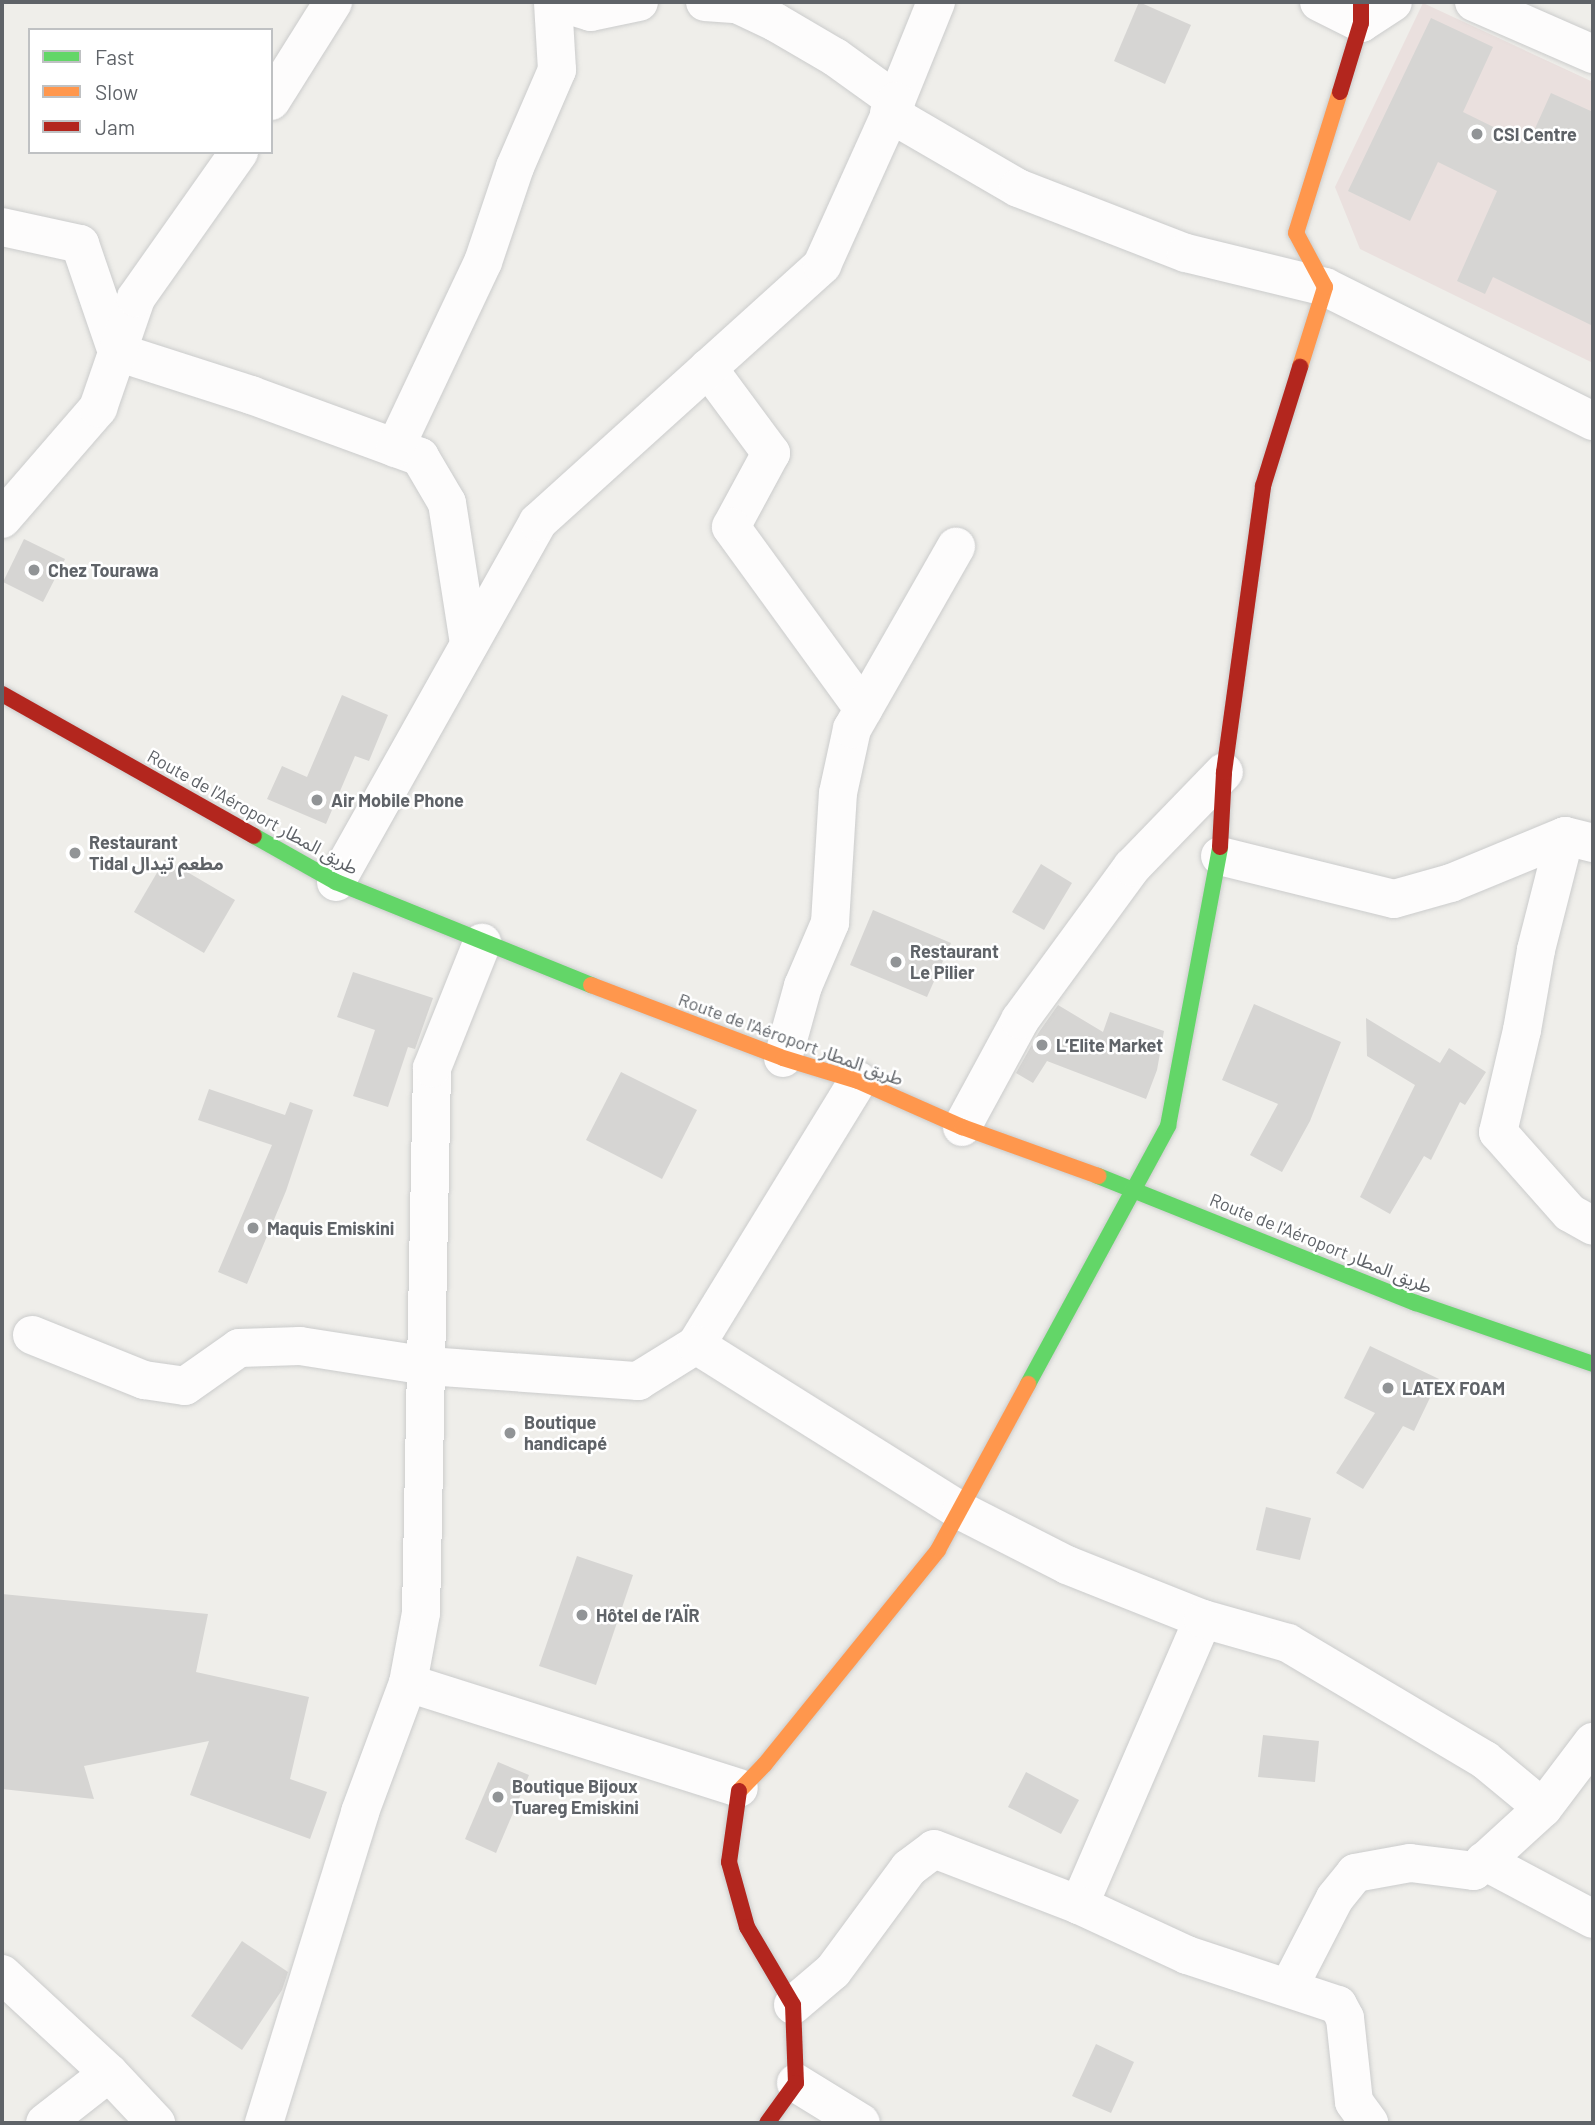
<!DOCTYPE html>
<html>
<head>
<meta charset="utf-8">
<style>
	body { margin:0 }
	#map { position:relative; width:1595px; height:2125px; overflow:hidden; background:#efeeea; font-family:Barlow,"Noto Sans Arabic",sans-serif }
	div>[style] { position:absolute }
	.medical>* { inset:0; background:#eae0de }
	.building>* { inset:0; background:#d6d5d3 }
	.roads { filter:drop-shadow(0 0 2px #cbcccc) drop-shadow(0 0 2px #cbcccc) }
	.street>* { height:38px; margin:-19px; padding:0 19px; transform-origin:19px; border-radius:19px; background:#fdfcfc }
	.fast>* { height:16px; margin:-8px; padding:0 8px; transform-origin:8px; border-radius:8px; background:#63d668 }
	.slow>* { height:16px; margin:-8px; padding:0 8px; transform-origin:8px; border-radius:8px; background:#ff974d }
	.jam>* { height:16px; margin:-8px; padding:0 8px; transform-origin:8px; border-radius:8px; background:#b3261e }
	.dots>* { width:19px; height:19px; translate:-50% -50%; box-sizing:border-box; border:4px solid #fff; border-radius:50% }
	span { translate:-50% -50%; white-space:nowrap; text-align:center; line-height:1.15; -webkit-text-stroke:5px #fff; paint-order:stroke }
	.poi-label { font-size:18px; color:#5f6368; font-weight:700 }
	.left { translate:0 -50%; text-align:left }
	.street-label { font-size:18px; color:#5f6368 }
	.frame { position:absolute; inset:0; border:4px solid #5f6368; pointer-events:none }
	.legend { position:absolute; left:28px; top:28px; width:245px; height:126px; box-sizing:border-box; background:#fff; border:2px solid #bfc1c3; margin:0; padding:9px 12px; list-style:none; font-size:21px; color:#5f6368 }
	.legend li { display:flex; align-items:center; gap:14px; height:35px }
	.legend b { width:35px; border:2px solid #bfc1c3 }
</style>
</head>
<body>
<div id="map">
	<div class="medical">
		<i style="clip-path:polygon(1423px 3px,1593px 82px,1593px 363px,1360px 249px,1335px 187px)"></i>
	</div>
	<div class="building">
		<i style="clip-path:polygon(1139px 2px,1191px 25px,1165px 84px,1114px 61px)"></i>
		<i style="clip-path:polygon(1431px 18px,1493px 47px,1463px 112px,1528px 144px,1551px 93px,1593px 112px,1593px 326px,1493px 277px,1485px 294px,1457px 281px,1497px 191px,1438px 162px,1410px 221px,1348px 191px)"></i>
		<i style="clip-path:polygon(24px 539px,65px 559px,43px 602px,3px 582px)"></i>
		<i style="clip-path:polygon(342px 695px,388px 715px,369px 761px,355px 756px,326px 824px,267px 799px,282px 766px,307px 777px)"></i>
		<i style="clip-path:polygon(165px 859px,235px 900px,204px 953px,134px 912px)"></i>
		<i style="clip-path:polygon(1041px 864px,1072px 883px,1044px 930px,1012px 912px)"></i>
		<i style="clip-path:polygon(873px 910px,951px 943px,927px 997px,850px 965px)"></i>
		<i style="clip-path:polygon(353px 972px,433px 998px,415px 1049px,408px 1047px,388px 1107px,353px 1096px,375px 1030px,337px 1017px)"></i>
		<i style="clip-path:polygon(1254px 1004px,1341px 1042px,1310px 1121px,1282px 1172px,1250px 1155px,1278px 1104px,1222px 1080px)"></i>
		<i style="clip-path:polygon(1058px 1005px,1103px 1032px,1110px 1012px,1164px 1031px,1157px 1070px,1146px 1099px,1047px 1061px,1033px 1083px,1016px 1073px,1039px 1032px)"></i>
		<i style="clip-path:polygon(1366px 1018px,1440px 1063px,1449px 1048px,1486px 1072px,1465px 1105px,1460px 1102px,1431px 1160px,1424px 1156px,1390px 1214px,1360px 1197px,1415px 1085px,1367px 1056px)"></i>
		<i style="clip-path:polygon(621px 1072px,697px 1110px,662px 1179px,586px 1140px)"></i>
		<i style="clip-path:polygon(209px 1089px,285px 1115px,290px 1102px,313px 1110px,286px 1191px,247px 1284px,218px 1272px,272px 1145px,198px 1120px)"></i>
		<i style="clip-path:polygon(1370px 1346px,1439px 1379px,1414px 1431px,1403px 1426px,1363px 1489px,1336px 1473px,1375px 1413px,1344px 1398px)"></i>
		<i style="clip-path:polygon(1266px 1507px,1311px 1518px,1300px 1560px,1256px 1550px)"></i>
		<i style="clip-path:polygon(577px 1556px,633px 1575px,596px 1685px,539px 1666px)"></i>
		<i style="clip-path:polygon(2px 1594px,208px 1614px,196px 1672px,309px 1697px,290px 1779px,327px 1792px,310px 1839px,190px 1795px,209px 1741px,84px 1766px,94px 1799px,2px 1789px)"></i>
		<i style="clip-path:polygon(1263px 1735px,1319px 1741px,1315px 1782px,1258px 1777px)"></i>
		<i style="clip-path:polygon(498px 1762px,529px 1775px,496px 1853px,465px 1839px)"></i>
		<i style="clip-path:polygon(1026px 1772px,1079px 1800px,1061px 1834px,1008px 1807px)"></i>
		<i style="clip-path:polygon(242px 1941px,288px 1972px,282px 1990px,242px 2050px,191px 2016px)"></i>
		<i style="clip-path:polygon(1096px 2044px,1134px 2062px,1111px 2113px,1072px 2096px)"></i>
	</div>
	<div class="roads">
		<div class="street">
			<i style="left:558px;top:2px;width:34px;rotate:17deg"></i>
			<i style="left:591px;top:12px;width:49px;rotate:-11.8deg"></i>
			<i style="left:705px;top:2px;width:32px;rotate:4deg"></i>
			<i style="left:737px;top:4px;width:42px;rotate:25.3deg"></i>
			<i style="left:775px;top:22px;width:69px;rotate:30.3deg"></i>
			<i style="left:835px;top:57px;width:75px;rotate:35.8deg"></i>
			<i style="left:896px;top:101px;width:107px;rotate:-68deg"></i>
			<i style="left:1319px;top:2px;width:47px;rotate:26.6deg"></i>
			<i style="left:1361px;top:23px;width:38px;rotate:-33deg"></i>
			<i style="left:1474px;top:2px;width:130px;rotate:23.6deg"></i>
			<i style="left:271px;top:101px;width:117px;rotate:-57.9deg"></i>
			<i style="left:889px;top:113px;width:149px;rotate:30.2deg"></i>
			<i style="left:1018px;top:188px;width:180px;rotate:21.2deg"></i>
			<i style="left:1186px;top:253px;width:143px;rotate:13.7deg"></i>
			<i style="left:1325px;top:287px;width:300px;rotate:26.6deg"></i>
			<i style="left:2px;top:227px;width:80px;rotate:12.3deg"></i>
			<i style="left:80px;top:244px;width:114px;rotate:71.1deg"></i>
			<i style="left:117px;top:352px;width:141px;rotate:17.8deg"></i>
			<i style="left:251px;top:395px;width:180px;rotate:20.1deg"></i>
			<i style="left:420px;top:457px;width:53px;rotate:59.6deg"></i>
			<i style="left:447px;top:503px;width:143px;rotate:81.1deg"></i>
			<i style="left:708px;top:368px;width:106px;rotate:53.5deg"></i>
			<i style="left:771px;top:453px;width:84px;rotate:118.4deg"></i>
			<i style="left:731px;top:527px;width:225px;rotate:54deg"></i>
			<i style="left:395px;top:448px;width:206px;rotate:-64.7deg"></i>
			<i style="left:483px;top:262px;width:100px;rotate:-71.4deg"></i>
			<i style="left:515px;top:167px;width:106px;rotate:-66.6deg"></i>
			<i style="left:557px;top:70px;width:68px;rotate:-93.4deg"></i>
			<i style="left:2px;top:519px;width:147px;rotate:-49.1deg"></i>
			<i style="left:98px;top:408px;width:116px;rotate:-70.9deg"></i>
			<i style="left:136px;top:298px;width:179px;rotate:-54.8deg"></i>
			<i style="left:1565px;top:836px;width:118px;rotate:104.3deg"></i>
			<i style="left:1536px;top:950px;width:81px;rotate:99.9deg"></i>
			<i style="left:1522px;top:1030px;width:105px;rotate:103.2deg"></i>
			<i style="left:1498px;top:1132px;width:108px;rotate:48.4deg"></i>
			<i style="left:1570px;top:1213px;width:26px;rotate:29deg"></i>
			<i style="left:1220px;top:856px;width:179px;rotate:13.9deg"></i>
			<i style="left:1394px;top:899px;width:59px;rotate:-15.7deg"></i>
			<i style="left:1451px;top:883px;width:123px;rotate:-22.4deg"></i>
			<i style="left:1565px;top:836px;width:29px;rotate:14deg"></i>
			<i style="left:336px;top:882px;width:413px;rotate:-60.7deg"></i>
			<i style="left:538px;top:522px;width:383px;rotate:-42.1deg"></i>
			<i style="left:822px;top:265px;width:180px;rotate:-65.7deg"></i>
			<i style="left:783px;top:1058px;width:75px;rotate:-74.5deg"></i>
			<i style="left:803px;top:986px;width:69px;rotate:-66.8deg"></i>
			<i style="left:830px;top:923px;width:130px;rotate:-86.5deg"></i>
			<i style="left:838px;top:793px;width:66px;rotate:-77.7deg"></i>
			<i style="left:852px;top:729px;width:210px;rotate:-60.3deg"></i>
			<i style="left:962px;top:1127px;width:122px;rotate:-61.5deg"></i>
			<i style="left:1020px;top:1020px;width:190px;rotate:-53.8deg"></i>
			<i style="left:1132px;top:867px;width:132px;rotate:-45.9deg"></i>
			<i style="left:32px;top:1335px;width:121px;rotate:21.9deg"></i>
			<i style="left:144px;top:1380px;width:41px;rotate:8.3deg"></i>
			<i style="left:185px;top:1386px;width:66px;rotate:-35.1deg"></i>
			<i style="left:239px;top:1348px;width:61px;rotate:-1.9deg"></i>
			<i style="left:300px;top:1346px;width:130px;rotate:8.9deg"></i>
			<i style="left:428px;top:1366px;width:211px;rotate:4.1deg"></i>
			<i style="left:638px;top:1381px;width:68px;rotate:-31.8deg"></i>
			<i style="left:696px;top:1345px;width:310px;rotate:-58.5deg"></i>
			<i style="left:696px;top:1345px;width:313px;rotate:32.1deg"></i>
			<i style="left:961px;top:1511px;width:119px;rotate:27deg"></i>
			<i style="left:1067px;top:1565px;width:146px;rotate:21.7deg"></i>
			<i style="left:1203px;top:1619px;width:312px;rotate:113.4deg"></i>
			<i style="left:1203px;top:1619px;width:88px;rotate:15.8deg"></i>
			<i style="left:1288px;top:1643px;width:229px;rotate:30.7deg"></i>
			<i style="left:1485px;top:1760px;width:75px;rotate:39.6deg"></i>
			<i style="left:408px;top:1683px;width:347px;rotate:17.6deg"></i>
			<i style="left:1484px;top:1861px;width:123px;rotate:28deg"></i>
			<i style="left:2px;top:1974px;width:146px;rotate:42.8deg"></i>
			<i style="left:109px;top:2073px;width:69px;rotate:46.8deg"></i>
			<i style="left:1289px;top:1987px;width:100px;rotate:-62.7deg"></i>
			<i style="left:1335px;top:1898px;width:32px;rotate:-51deg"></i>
			<i style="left:1355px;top:1873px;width:56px;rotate:-10.3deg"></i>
			<i style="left:1410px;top:1863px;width:64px;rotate:7.1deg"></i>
			<i style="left:1474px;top:1871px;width:93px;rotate:-42.4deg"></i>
			<i style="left:1543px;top:1808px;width:83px;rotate:-52.9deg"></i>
			<i style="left:793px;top:2005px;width:52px;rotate:-40.4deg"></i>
			<i style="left:833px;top:1971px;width:128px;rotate:-53.6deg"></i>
			<i style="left:909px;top:1868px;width:31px;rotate:-37deg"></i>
			<i style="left:934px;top:1849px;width:155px;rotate:21.1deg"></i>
			<i style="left:1079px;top:1905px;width:119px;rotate:24.8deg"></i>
			<i style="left:1187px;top:1955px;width:159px;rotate:18.3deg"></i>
			<i style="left:1338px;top:2005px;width:15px;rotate:62deg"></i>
			<i style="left:1345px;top:2018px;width:84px;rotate:83.9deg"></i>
			<i style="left:1354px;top:2102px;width:26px;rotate:54deg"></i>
			<i style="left:796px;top:2083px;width:76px;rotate:31.6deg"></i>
			<i style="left:45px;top:2123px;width:81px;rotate:-38deg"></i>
			<i style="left:264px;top:2123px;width:325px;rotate:-72.8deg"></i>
			<i style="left:360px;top:1812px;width:138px;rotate:-69.6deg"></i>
			<i style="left:408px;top:1683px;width:71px;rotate:-79.5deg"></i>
			<i style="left:421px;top:1613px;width:545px;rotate:-88.84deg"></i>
			<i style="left:432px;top:1068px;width:135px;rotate:-68.2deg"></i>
		</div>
		<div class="fast">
			<i style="left:254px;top:836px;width:94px;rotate:29.3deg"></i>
			<i style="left:336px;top:882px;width:275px;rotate:22deg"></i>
			<i style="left:1098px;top:1176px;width:342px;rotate:21.8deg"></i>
			<i style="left:1416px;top:1303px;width:187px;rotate:19deg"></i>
			<i style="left:1028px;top:1384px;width:294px;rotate:-61.5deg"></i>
			<i style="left:1168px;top:1126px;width:284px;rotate:-79.4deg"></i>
		</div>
		<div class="slow">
			<i style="left:1300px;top:367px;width:84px;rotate:-72.6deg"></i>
			<i style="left:1325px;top:287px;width:61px;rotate:-118.2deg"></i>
			<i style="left:1296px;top:233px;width:148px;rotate:-72.7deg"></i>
			<i style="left:591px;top:985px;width:205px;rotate:20.8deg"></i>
			<i style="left:783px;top:1058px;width:78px;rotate:17deg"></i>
			<i style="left:858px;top:1081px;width:114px;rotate:23.9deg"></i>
			<i style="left:962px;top:1127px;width:145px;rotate:19.8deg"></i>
			<i style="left:739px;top:1791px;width:37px;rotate:-46deg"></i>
			<i style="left:765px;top:1764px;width:275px;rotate:-51deg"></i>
			<i style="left:938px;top:1550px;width:189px;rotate:-61.5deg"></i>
		</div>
		<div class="jam">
			<i style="left:1340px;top:92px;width:72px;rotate:-73.1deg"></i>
			<i style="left:1361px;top:23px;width:21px;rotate:-90deg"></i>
			<i style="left:2px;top:694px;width:289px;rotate:29.4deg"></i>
			<i style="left:1220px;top:847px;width:75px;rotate:-86.9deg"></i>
			<i style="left:1224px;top:772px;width:289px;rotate:-82.2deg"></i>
			<i style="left:1263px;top:486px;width:125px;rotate:-72.7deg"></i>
			<i style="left:739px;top:1791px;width:72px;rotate:98deg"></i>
			<i style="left:729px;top:1862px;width:67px;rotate:74.5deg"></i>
			<i style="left:747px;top:1927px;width:91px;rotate:59.5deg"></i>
			<i style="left:793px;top:2005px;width:78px;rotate:87.8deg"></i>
			<i style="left:796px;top:2083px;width:49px;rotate:125.9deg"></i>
		</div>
	</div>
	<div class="dots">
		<i style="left:1477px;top:134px;background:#919496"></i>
		<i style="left:34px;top:570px;background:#919496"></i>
		<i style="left:317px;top:800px;background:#919496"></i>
		<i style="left:75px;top:853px;background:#919496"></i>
		<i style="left:896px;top:962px;background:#919496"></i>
		<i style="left:1042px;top:1045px;background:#919496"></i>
		<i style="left:253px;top:1228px;background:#919496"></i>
		<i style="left:1388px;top:1388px;background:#919496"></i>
		<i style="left:510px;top:1433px;background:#919496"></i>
		<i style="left:582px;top:1615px;background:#919496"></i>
		<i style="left:498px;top:1797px;background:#919496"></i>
	</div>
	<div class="poi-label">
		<span class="left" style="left:1493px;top:134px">CSI Centre</span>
		<span class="left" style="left:48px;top:570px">Chez Tourawa</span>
		<span class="left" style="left:331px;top:800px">Air Mobile Phone</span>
		<span class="left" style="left:89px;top:853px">Restaurant<br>Tidal مطعم تيدال</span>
		<span class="left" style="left:910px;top:962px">Restaurant<br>Le Pilier</span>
		<span class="left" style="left:1056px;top:1045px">L’Elite Market</span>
		<span class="left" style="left:267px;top:1228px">Maquis Emiskini</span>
		<span class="left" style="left:1402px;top:1388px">LATEX FOAM</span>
		<span class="left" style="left:524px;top:1433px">Boutique<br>handicapé</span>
		<span class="left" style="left:596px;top:1615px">Hôtel de l’AÏR</span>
		<span class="left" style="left:512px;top:1797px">Boutique Bijoux<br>Tuareg Emiskini</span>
	</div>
	<div class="street-label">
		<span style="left:253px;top:812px;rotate:29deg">Route de l'Aéroport طريق المطار</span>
		<span style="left:791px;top:1039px;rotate:20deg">Route de l'Aéroport طريق المطار</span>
		<span style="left:1321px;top:1243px;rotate:22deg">Route de l'Aéroport طريق المطار</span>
	</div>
	<div class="frame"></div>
	<ul class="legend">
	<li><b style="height:9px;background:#63d668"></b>Fast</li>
	<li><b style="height:9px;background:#ff974d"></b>Slow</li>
	<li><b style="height:9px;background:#b3261e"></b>Jam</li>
	</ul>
</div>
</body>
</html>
